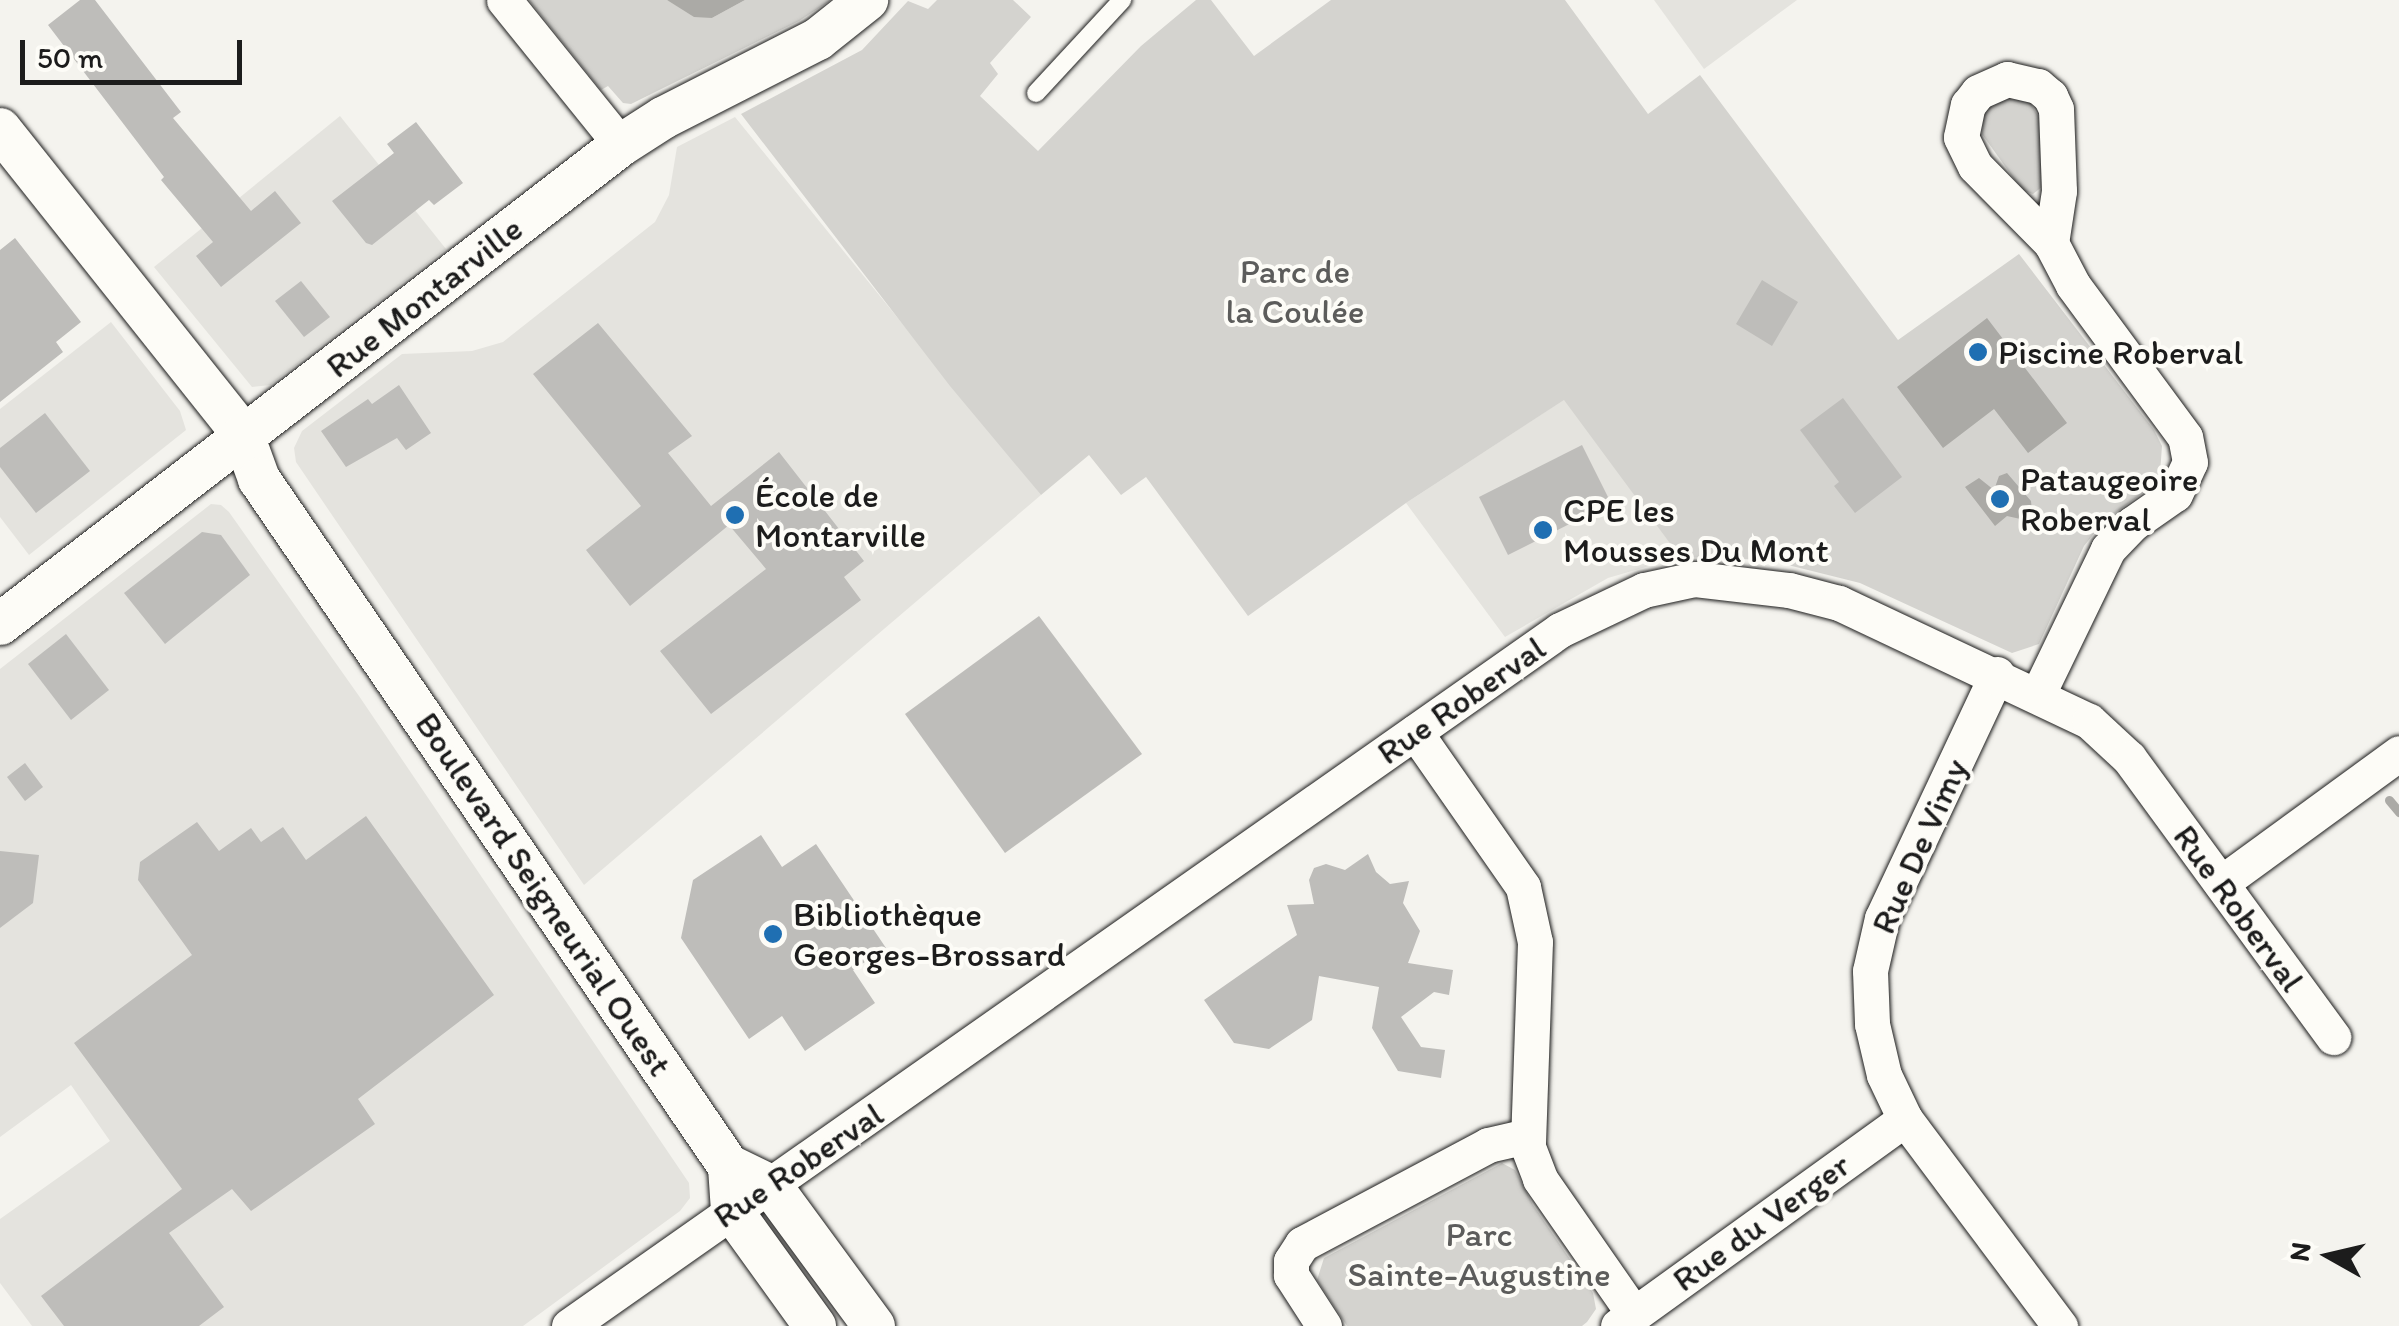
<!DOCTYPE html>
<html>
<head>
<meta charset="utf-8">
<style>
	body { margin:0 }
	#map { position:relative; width:2399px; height:1326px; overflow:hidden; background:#f4f3ee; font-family:Itim,sans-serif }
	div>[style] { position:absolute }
	.built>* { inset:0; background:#e4e3de }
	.green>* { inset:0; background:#d4d3cf }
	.water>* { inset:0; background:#abaaa6 }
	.stream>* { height:9px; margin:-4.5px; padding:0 4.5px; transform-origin:4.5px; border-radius:4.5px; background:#abaaa6 }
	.building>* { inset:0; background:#bebdba }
	.roads { filter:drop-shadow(0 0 2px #1c1c1c) drop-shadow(0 0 2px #1c1c1c) }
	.service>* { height:18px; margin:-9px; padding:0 9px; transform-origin:9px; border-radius:9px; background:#fdfcf7 }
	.minor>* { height:35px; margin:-17.5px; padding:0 17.5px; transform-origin:17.5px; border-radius:17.5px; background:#fdfcf7 }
	.tertiary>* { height:42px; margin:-21px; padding:0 21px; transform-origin:21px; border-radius:21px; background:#fdfcf7 }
	.dots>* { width:28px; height:28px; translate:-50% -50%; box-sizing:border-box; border:5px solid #fdfcf7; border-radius:50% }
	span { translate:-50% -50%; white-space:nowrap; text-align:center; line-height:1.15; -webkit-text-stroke:8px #fdfcf7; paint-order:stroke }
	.park-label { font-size:35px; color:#5c5c5b }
	.street-label { font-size:35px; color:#1c1c1c }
	.poi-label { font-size:35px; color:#1c1c1c }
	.left { translate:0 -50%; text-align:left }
	.north { position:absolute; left:2279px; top:1206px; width:100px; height:100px; -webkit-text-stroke:8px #fdfcf7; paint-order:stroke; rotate:278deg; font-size:28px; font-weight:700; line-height:40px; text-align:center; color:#1c1c1c }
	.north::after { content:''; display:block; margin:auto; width:35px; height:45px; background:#1c1c1c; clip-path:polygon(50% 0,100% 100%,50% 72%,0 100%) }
	.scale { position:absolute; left:20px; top:40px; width:222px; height:45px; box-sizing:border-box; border:5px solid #1c1c1c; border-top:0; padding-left:12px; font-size:30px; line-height:35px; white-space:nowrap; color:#1c1c1c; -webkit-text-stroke:8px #fdfcf7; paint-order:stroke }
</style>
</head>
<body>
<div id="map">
	<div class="built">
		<i style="clip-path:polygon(1654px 0,1797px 0,1704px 69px)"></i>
		<i style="clip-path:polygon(340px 116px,446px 249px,270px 385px,252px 387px,154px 267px)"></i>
		<i style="clip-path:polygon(735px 117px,1041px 495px,584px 885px,332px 515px,296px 462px,294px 448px,302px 431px,402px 354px,472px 351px,503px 342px,655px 222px,669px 195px,677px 147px)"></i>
		<i style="clip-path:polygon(111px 322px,180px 411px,186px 430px,29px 555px,0 517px,0 409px)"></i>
		<i style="clip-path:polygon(1565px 399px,1680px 557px,1608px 578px,1505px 637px,1406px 503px)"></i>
		<i style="clip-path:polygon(211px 504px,221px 505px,229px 512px,359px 696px,689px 1183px,690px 1198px,680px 1211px,523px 1326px,32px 1326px,0 1283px,0 1219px,110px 1141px,71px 1085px,0 1137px,0 669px)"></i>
	</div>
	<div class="green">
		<i style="clip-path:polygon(529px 0,667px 0,712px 18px,745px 0,831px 0,799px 21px,631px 104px,623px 103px,608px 86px,601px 90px)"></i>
		<i style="clip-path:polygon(937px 0,1013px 0,1031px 17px,990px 63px,998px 74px,980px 96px,1038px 151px,1141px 46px,1196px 0,1211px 0,1254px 56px,1331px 0,1565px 0,1648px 114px,1700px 75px,1898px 340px,2019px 254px,2154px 430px,2162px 446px,2160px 473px,2144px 492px,2104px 521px,2084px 546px,2039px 644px,2012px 653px,1860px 583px,1768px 560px,1680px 557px,1564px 400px,1406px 503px,1248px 616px,1146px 477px,1121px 495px,1089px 455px,1041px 495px,950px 386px,741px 114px,862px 50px,908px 1px,928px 9px)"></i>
		<i style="clip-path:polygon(2008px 95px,2029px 101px,2040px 119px,2043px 186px,2033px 194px,2022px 190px,1982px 134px,1984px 111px,1993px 101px)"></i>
		<i style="clip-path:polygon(1502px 1163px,1515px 1170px,1533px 1205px,1593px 1293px,1596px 1309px,1587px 1322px,1582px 1326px,1347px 1326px,1317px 1280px,1324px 1258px)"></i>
	</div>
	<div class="water">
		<i style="clip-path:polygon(667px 0,745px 0,712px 18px,694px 17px)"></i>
		<i style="clip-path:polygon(1987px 318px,2067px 423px,2028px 453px,1994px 409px,1943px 448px,1897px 387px)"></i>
		<i style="clip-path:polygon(2007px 473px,2031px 501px,2032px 512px,2025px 520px,2007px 516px,1995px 526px,1965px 487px,1979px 478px,1994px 490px,1999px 476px)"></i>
	</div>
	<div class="stream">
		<i style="left:2389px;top:800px;width:16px;rotate:50deg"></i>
	</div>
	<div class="building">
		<i style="clip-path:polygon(80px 0,95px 0,181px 112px,173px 118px,251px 211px,275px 191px,301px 223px,221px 287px,196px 256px,213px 242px,161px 180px,164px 177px,48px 25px)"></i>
		<i style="clip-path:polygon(416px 122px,463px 183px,434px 205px,429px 200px,372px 245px,366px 243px,332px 201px,394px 153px,387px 144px)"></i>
		<i style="clip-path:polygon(15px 238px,81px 322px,56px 342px,63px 352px,0 402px,0 250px)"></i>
		<i style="clip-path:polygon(1762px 280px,1798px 302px,1772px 346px,1736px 324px)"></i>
		<i style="clip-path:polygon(301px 281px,330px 317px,304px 337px,275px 301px)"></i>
		<i style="clip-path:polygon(598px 323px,692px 436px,668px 453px,711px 506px,779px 452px,864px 561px,844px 577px,861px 600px,711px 714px,660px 651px,766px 569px,729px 525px,630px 606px,586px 550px,641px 506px,533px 374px)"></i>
		<i style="clip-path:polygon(399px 385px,431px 433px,406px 450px,397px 438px,346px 467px,321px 431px,368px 399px,372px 404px)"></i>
		<i style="clip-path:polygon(1843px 398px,1902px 477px,1855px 513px,1834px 486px,1839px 482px,1800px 430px)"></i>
		<i style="clip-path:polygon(45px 413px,90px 471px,36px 513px,0 467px,0 448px)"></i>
		<i style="clip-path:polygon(1582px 445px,1611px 503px,1508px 555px,1479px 497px)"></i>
		<i style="clip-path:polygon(202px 532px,221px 535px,250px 575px,165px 644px,124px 593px)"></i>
		<i style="clip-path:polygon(1039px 616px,1142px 754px,1005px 853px,905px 714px)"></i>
		<i style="clip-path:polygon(66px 634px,109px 690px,71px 720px,28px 664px)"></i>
		<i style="clip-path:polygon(25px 763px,43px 787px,25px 801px,7px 777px)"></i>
		<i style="clip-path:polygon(366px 816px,494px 995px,358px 1099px,375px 1124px,251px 1211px,232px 1189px,169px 1233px,224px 1307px,199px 1326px,64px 1326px,41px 1296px,182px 1189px,74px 1043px,192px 955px,138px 880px,140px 862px,197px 822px,219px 851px,251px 828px,261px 842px,283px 827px,306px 860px)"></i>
		<i style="clip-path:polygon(761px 835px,782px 867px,816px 844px,886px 948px,853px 970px,875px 1003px,805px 1051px,782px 1016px,749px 1039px,681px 938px,693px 880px)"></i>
		<i style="clip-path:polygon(0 851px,39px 855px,33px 903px,0 928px)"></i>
		<i style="clip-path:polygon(1368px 854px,1376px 872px,1390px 884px,1409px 881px,1403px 903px,1420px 931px,1408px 963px,1453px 970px,1449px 995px,1434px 992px,1401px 1017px,1421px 1047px,1445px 1050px,1441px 1078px,1398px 1071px,1372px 1028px,1379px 987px,1319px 976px,1312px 1020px,1269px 1049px,1234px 1043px,1204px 1000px,1297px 935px,1287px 905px,1314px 904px,1309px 880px,1314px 868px,1326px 864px,1345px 870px)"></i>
	</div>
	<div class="roads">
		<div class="service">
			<i style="left:1036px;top:93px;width:127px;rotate:-47.2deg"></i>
		</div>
		<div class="minor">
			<i style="left:504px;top:0;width:186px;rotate:51.1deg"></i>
			<i style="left:2007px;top:79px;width:32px;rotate:13deg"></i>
			<i style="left:2038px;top:86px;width:16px;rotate:40deg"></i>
			<i style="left:2050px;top:96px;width:14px;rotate:65deg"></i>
			<i style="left:2056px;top:109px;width:82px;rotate:87.9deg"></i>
			<i style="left:2059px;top:191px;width:53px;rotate:98.7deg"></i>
			<i style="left:2051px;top:243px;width:108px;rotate:-134.6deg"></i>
			<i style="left:1975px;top:166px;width:32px;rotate:-116deg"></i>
			<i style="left:1961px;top:137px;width:33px;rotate:-78deg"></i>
			<i style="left:1968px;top:105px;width:16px;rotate:-52deg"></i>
			<i style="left:1978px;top:92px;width:32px;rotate:-24deg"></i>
			<i style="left:1997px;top:674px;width:270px;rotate:115.2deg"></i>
			<i style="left:1882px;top:918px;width:54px;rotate:102.8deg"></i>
			<i style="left:1870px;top:971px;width:53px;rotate:87.8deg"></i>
			<i style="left:1872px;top:1024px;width:52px;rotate:76.8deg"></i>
			<i style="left:1884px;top:1075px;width:49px;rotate:64.5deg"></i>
			<i style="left:1905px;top:1119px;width:259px;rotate:53.2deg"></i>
			<i style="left:2038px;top:694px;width:161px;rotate:-64.2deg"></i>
			<i style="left:2108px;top:549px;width:35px;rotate:-46deg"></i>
			<i style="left:2132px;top:524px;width:52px;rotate:-34.9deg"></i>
			<i style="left:2175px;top:494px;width:35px;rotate:-65deg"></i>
			<i style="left:2190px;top:462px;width:25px;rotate:-101deg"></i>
			<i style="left:2185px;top:437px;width:189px;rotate:-126.4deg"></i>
			<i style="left:2073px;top:285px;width:47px;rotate:-117.6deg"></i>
			<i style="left:1415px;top:732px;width:189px;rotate:55.1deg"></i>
			<i style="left:1523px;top:887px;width:56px;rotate:77.7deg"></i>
			<i style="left:1535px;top:942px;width:205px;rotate:92deg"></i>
			<i style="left:1528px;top:1147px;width:34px;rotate:69deg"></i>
			<i style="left:1540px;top:1179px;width:165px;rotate:55.2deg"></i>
			<i style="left:2221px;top:883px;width:220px;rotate:-36.1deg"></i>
			<i style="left:569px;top:1326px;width:1211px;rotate:-35.08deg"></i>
			<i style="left:1560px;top:630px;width:93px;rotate:-25.5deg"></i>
			<i style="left:1644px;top:590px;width:52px;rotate:-12.2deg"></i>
			<i style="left:1695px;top:579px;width:95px;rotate:6.7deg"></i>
			<i style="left:1789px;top:590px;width:52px;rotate:14.6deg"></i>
			<i style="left:1839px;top:603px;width:276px;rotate:25.3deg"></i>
			<i style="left:2089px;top:721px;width:54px;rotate:42.8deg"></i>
			<i style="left:2129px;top:758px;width:346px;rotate:53.8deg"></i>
			<i style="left:1324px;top:1326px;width:61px;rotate:-122.9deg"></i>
			<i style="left:1291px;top:1275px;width:14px;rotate:-90deg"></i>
			<i style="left:1291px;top:1261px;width:20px;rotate:-57deg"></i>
			<i style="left:1302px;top:1244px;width:211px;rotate:-28deg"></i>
			<i style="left:1488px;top:1145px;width:40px;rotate:-13deg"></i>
			<i style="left:1618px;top:1326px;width:354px;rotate:-35.8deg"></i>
		</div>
		<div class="tertiary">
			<i style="left:0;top:129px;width:391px;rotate:51.5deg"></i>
			<i style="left:243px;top:435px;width:47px;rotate:70deg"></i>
			<i style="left:259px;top:479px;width:831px;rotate:55.64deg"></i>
			<i style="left:728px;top:1165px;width:48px;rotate:26deg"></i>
			<i style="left:771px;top:1186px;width:174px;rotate:53.7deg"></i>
			<i style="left:0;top:624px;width:784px;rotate:-37.64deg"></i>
			<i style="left:621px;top:145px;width:50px;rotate:-32.7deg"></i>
			<i style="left:663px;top:118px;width:174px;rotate:-27deg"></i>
			<i style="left:818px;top:39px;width:63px;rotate:-38.5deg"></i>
			<i style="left:729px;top:1167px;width:44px;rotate:86.1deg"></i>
			<i style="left:732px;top:1211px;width:142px;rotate:54.2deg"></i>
		</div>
	</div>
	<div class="dots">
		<i style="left:1978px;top:352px;background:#1f6fb2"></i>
		<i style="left:2000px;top:499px;background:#1f6fb2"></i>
		<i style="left:735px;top:515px;background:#1f6fb2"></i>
		<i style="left:1543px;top:530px;background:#1f6fb2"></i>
		<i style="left:773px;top:934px;background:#1f6fb2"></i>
	</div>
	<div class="park-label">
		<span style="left:1295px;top:291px">Parc de<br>la Coulée</span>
		<span style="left:1479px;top:1254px">Parc<br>Sainte-Augustine</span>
	</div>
	<div class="street-label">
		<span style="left:424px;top:297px;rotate:-38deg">Rue Montarville</span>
		<span style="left:1461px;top:700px;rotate:-35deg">Rue Roberval</span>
		<span style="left:1919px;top:846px;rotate:-66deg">Rue De Vimy</span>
		<span style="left:544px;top:894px;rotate:56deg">Boulevard Seigneurial Ouest</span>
		<span style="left:2239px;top:908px;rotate:54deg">Rue Roberval</span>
		<span style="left:798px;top:1165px;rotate:-34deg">Rue Roberval</span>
		<span style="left:1761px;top:1222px;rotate:-36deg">Rue du Verger</span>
	</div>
	<div class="poi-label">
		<span class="left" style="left:1998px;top:352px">Piscine Roberval</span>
		<span class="left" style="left:2020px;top:499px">Pataugeoire<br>Roberval</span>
		<span class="left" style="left:755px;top:515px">École de<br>Montarville</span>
		<span class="left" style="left:1563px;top:530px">CPE les<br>Mousses Du Mont</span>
		<span class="left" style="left:793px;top:934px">Bibliothèque<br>Georges-Brossard</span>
	</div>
	<div class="north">N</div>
	<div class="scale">50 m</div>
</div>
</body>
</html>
